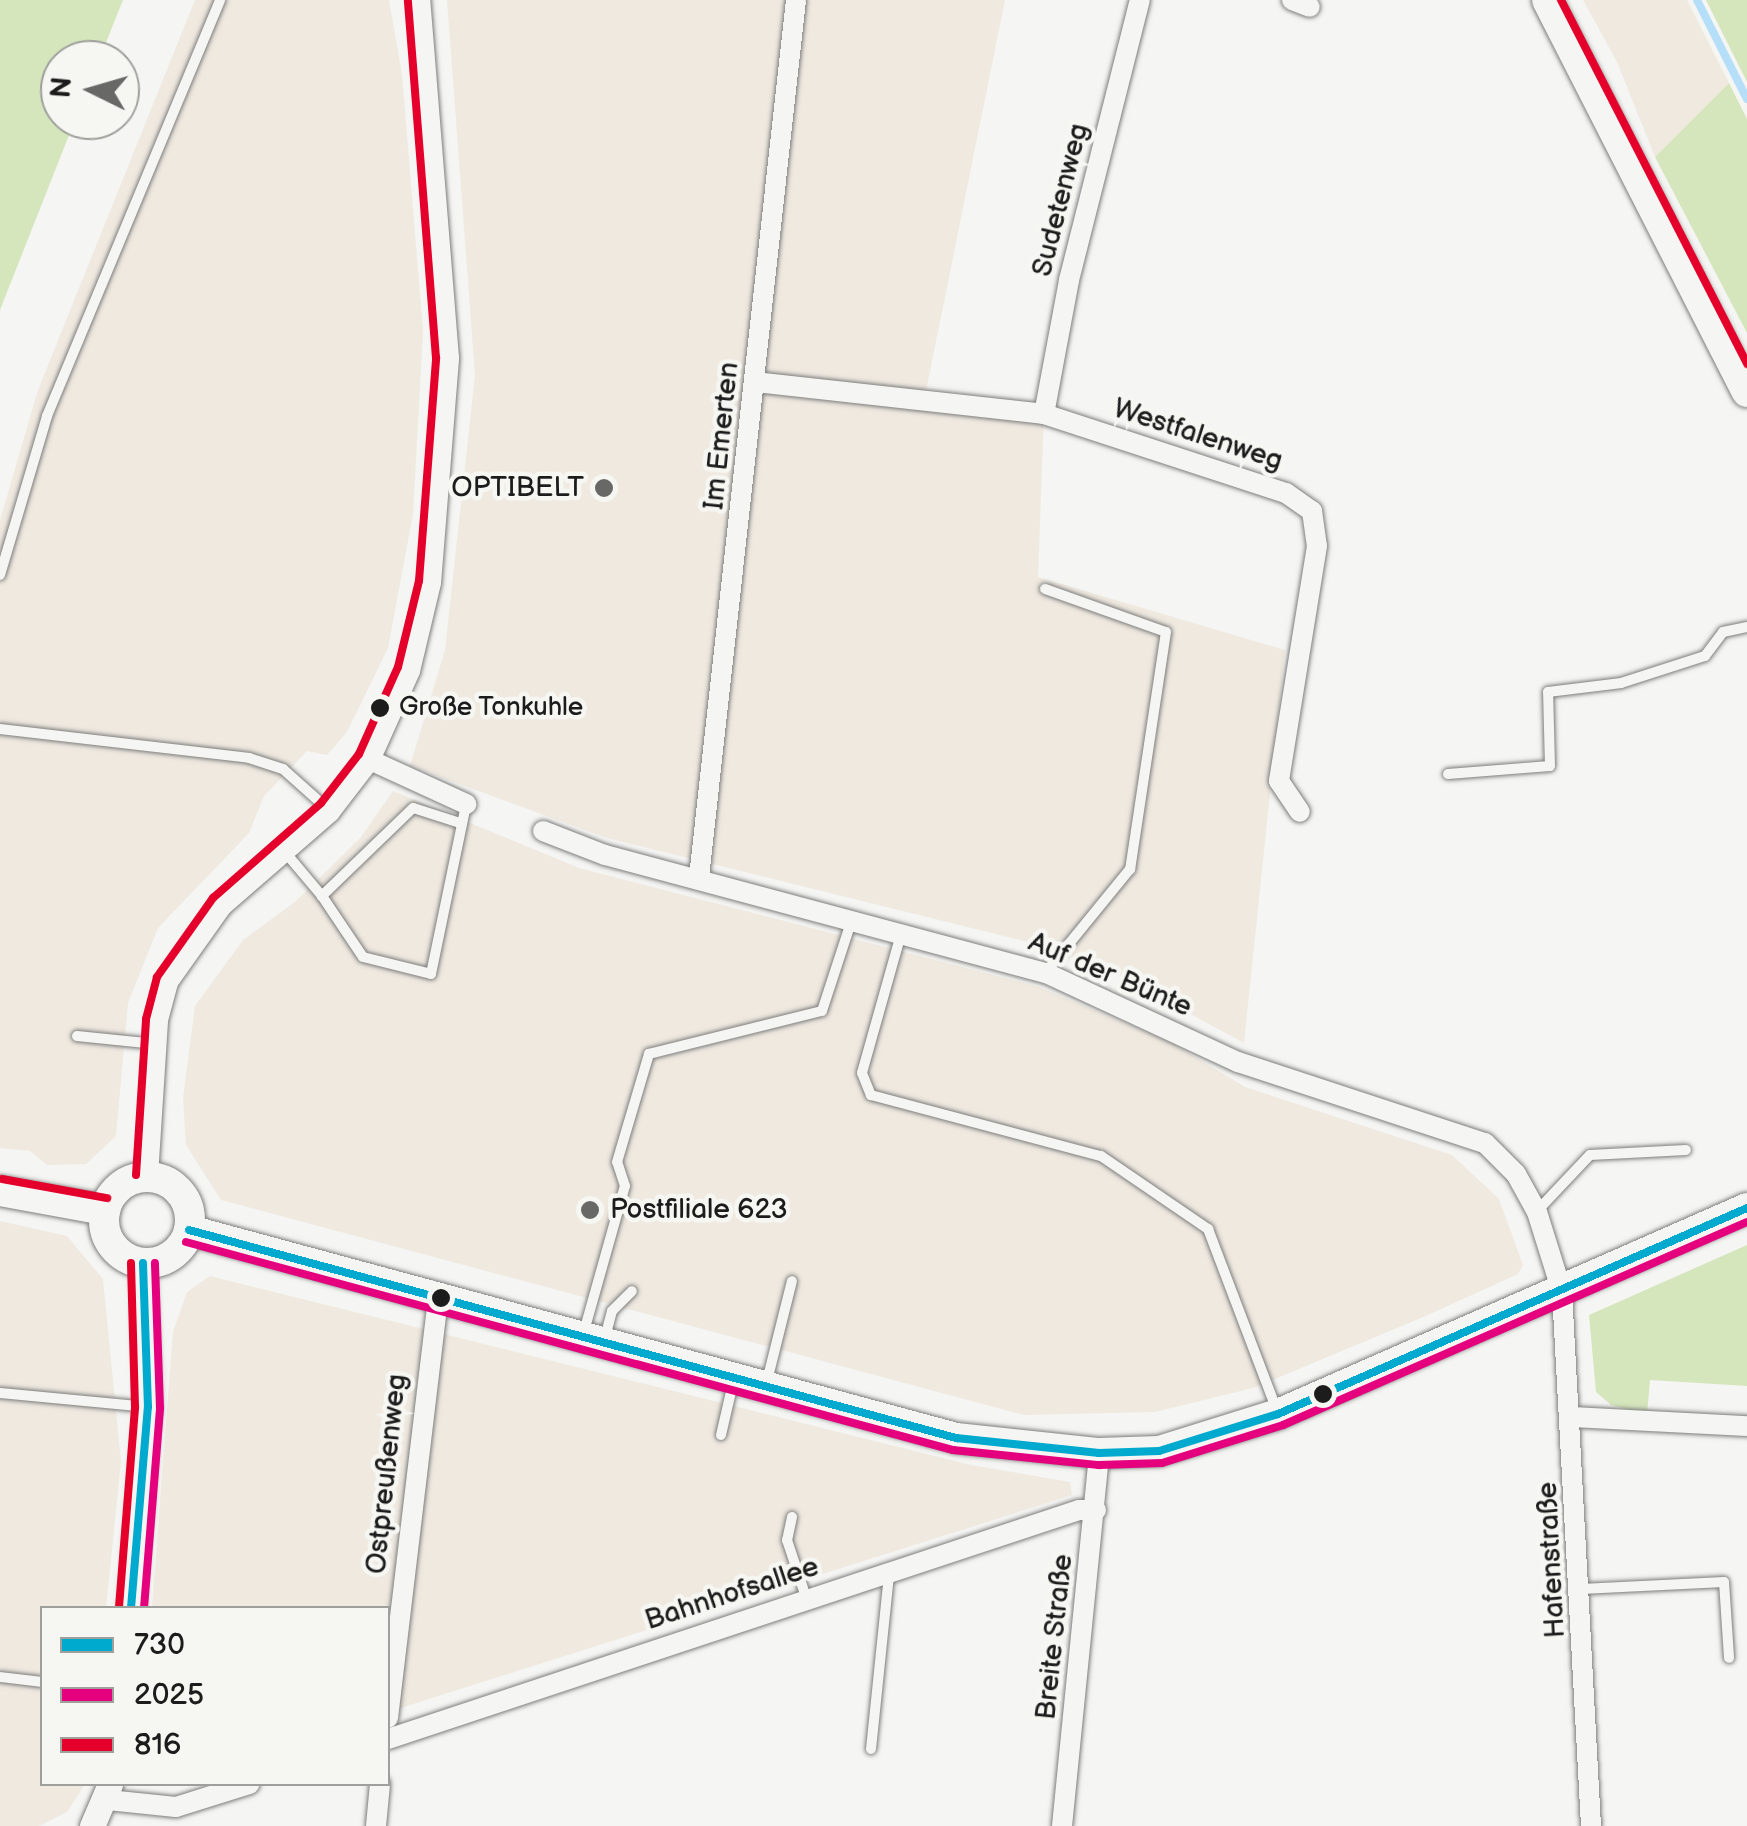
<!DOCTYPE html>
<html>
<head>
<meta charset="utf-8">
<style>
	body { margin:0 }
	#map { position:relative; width:1747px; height:1826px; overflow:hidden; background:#f5f5f3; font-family:"Balsamiq Sans",sans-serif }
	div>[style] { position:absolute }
	.built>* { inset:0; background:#efe9e0 }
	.green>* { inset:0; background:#d5e6bd }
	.stream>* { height:8px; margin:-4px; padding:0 4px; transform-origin:4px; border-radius:4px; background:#b5dff8 }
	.roads { filter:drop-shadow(0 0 2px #7e7e7d) drop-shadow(0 0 2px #7e7e7d) }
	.service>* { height:10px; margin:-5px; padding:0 5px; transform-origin:5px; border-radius:5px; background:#f5f5f3 }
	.minor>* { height:20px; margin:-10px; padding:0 10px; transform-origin:10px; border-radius:10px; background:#f5f5f3 }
	.tertiary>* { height:25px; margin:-12.5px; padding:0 12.5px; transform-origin:12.5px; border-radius:12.5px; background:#f5f5f3 }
	.secondary>* { height:30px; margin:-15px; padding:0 15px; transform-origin:15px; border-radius:15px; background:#f5f5f3 }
	.secondary>.ring { margin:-15px; padding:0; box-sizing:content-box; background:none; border:30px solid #f5f5f3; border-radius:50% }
	.bus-1>* { height:8px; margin:-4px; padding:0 4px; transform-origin:4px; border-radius:4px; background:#00a9ce }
	.bus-2>* { height:8px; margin:-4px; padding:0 4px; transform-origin:4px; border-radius:4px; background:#e5007d }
	.bus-3>* { height:8px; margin:-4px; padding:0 4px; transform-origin:4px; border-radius:4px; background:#e4002b }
	.dots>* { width:28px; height:28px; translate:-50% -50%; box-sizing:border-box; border:5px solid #f6f6f2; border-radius:50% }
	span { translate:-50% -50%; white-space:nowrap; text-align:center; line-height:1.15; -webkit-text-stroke:9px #f6f6f2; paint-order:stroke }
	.bus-label { font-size:26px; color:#1c1c1c }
	.left { translate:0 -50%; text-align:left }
	.street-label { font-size:28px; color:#1c1c1c }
	.poi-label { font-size:28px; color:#1c1c1c }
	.right { translate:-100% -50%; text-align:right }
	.legend { position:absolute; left:40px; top:1606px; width:350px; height:180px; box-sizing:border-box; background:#f6f6f2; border:2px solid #9f9f9c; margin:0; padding:12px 18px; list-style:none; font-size:30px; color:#1c1c1c }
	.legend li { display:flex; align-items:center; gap:20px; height:50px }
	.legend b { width:50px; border:2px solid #9f9f9c }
	.north { position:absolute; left:40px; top:40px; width:100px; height:100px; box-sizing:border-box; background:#f6f6f2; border:2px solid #9f9f9c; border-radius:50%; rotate:275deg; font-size:28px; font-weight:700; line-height:40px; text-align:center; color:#1c1c1c }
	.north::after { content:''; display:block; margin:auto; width:35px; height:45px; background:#686867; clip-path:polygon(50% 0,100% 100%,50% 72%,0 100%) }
</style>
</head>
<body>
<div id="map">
	<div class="built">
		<i style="clip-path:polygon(195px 0,389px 0,402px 74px,423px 331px,413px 514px,388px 648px,347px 732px,327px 755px,307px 751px,264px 796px,249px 833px,158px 928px,128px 1003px,116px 1136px,86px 1164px,47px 1165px,30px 1151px,0 1148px,0 520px,38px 390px)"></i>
		<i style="clip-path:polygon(447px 0,1005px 0,924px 401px,1044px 414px,1038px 577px,1285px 650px,1244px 1043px,1122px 977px,1048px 947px,607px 838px,410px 766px,445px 650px,475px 375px)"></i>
		<i style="clip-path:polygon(1583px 0,1687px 0,1729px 83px,1655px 157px,1617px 62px)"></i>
		<i style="clip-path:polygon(393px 791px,579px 868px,1039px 987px,1172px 1043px,1245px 1087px,1452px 1155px,1499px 1199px,1523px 1265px,1518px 1274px,1428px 1315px,1253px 1388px,1155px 1412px,1024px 1415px,221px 1200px,186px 1145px,183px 1098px,195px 1006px,243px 940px,296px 901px,361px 837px)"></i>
		<i style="clip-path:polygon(0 1221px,67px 1236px,103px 1279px,121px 1462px,106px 1608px,42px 1608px,42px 1784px,85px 1784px,67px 1812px,39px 1826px,0 1826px)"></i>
		<i style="clip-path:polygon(210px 1276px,971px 1465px,1070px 1482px,1072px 1495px,388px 1712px,388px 1608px,152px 1608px,173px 1332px,187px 1292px)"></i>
	</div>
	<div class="green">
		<i style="clip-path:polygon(0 0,123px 0,99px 60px,60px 60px,60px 120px,75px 120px,0 310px)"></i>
		<i style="clip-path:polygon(1706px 0,1747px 0,1747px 82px)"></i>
		<i style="clip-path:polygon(1729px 83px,1747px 119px,1747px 333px,1655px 157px)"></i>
		<i style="clip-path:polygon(1747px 1245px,1747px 1386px,1650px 1380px,1647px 1415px,1611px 1405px,1596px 1392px,1589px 1315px)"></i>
	</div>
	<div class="stream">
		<i style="left:1697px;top:0;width:111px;rotate:63.2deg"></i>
	</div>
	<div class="roads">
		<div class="service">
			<i style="left:0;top:575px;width:166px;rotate:-73.5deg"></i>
			<i style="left:47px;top:416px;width:451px;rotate:-67.4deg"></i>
			<i style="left:1045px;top:589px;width:128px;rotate:19.6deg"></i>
			<i style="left:1166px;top:632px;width:240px;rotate:98.6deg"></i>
			<i style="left:1130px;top:869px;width:133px;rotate:129.2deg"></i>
			<i style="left:0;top:729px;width:251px;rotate:6.6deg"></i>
			<i style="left:249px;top:758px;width:36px;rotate:18deg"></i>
			<i style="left:283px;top:769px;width:63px;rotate:41.8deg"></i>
			<i style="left:1448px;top:774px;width:102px;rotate:-4.5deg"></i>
			<i style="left:1550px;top:766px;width:74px;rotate:-91.5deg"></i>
			<i style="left:1548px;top:692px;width:74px;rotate:-7deg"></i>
			<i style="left:1621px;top:683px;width:88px;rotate:-17.8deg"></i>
			<i style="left:1705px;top:656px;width:30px;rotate:-53deg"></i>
			<i style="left:1723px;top:632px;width:25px;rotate:-12deg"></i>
			<i style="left:460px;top:823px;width:49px;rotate:-162.3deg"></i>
			<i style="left:413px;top:808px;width:127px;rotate:136deg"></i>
			<i style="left:322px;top:896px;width:73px;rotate:56.1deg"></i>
			<i style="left:363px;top:957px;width:70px;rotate:14deg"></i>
			<i style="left:431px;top:974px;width:173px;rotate:-78.3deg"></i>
			<i style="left:285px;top:852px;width:57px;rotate:49.9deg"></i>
			<i style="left:901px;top:934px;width:144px;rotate:105.7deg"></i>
			<i style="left:862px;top:1073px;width:24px;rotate:68deg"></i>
			<i style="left:871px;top:1095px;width:238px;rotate:14.9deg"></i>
			<i style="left:1101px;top:1156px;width:130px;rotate:34.3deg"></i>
			<i style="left:1208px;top:1229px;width:191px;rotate:69.2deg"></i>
			<i style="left:77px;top:1036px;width:79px;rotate:5.8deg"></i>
			<i style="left:1537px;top:1211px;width:77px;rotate:-46.6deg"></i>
			<i style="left:1590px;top:1155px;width:96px;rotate:-3deg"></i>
			<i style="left:583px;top:1335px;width:155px;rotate:-74.3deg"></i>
			<i style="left:625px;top:1186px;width:25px;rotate:-108deg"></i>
			<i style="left:617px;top:1162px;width:113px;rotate:-73.5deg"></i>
			<i style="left:649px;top:1054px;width:178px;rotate:-14deg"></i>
			<i style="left:822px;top:1011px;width:97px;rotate:-71.9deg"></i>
			<i style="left:604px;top:1341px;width:31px;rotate:-75deg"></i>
			<i style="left:612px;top:1311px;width:28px;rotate:-45deg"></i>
			<i style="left:766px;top:1385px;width:107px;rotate:-76deg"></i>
			<i style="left:0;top:1393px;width:149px;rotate:5.4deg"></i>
			<i style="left:721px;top:1435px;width:53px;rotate:-77deg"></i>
			<i style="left:792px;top:1517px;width:24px;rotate:102deg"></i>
			<i style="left:787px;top:1540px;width:63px;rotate:71.6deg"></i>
			<i style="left:1581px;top:1589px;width:143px;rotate:-2.8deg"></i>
			<i style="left:1724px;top:1582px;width:76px;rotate:86.2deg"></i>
			<i style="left:0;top:1677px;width:42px;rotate:6.8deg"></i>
			<i style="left:871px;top:1749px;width:175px;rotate:-84.1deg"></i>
		</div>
		<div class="minor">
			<i style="left:1292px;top:0;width:19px;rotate:21deg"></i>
			<i style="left:755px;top:382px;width:291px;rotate:6.3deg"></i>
			<i style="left:1044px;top:414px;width:255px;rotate:18.1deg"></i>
			<i style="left:1286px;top:493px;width:32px;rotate:35deg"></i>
			<i style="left:1312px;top:511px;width:35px;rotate:82deg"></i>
			<i style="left:1317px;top:546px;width:238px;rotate:99.2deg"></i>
			<i style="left:1279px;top:781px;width:37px;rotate:56deg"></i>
			<i style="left:1044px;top:414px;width:136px;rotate:-79.4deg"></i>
			<i style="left:1069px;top:280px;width:289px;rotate:-75.8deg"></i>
			<i style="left:370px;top:760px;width:106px;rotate:24.6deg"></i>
			<i style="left:543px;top:831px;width:66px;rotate:21.2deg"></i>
			<i style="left:605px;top:855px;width:457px;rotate:15deg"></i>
			<i style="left:1046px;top:973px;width:212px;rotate:24.9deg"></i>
			<i style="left:1238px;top:1062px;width:260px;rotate:18.2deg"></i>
			<i style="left:1485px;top:1143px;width:44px;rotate:45deg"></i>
			<i style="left:1516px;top:1174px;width:43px;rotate:61.1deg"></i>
			<i style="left:1537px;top:1212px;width:84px;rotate:72.6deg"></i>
			<i style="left:1562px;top:1292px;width:535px;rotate:86.89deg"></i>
			<i style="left:699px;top:877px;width:882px;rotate:-83.69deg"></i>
			<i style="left:148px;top:1176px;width:156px;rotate:-86.3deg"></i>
			<i style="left:158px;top:1020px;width:39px;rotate:-75deg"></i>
			<i style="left:168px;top:982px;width:93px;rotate:-54.6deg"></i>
			<i style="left:222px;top:906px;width:143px;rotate:-41deg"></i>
			<i style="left:330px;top:812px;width:66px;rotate:-52.4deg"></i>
			<i style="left:370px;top:760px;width:98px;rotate:-65.8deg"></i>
			<i style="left:410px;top:671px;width:90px;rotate:-76.6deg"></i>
			<i style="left:431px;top:583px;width:226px;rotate:-85.4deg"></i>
			<i style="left:449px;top:358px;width:359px;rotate:-94.6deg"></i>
			<i style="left:1573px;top:1417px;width:174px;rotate:3deg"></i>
			<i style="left:388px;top:1718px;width:425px;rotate:-83.2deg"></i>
			<i style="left:388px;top:1739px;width:728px;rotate:-18.34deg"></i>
			<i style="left:1079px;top:1510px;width:17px"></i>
			<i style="left:108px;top:1800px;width:68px;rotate:5.9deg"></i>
			<i style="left:176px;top:1807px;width:77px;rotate:-17.5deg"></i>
			<i style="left:376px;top:1826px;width:42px;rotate:-84.6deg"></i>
			<i style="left:1062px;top:1826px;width:375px;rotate:-84.3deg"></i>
		</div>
		<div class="tertiary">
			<i style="left:131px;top:1608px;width:202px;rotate:-85.2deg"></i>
			<i style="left:148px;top:1407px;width:144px;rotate:-92deg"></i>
			<i style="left:92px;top:1826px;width:46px;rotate:-66.8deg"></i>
		</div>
		<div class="secondary">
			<i style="left:1547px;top:0;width:440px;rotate:63deg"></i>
			<i class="ring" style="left:104px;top:1177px;width:56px;height:56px"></i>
			<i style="left:0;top:1191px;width:107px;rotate:10.3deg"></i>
			<i style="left:189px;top:1230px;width:795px;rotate:15.17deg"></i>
			<i style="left:956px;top:1438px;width:144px;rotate:6deg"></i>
			<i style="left:1099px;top:1453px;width:60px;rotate:-1.9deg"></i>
			<i style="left:1159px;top:1451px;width:125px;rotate:-17.3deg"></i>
			<i style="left:1278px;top:1414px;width:512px;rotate:-23.71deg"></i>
		</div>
	</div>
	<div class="bus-1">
		<i style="left:189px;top:1230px;width:795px;rotate:15.17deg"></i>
		<i style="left:956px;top:1438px;width:144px;rotate:6deg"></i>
		<i style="left:1099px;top:1453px;width:60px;rotate:-1.9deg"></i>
		<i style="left:1159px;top:1451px;width:125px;rotate:-17.3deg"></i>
		<i style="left:1278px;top:1414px;width:512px;rotate:-23.71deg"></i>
		<i style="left:131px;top:1608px;width:202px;rotate:-85.2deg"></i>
		<i style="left:148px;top:1407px;width:144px;rotate:-92deg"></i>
	</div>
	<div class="bus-2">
		<i style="left:186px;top:1242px;width:795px;rotate:15.17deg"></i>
		<i style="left:953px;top:1450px;width:147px;rotate:5.9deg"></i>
		<i style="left:1099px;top:1465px;width:63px;rotate:-1.8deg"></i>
		<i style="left:1162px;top:1463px;width:127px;rotate:-17.4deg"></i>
		<i style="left:1283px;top:1425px;width:506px;rotate:-23.63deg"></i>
		<i style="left:144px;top:1608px;width:201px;rotate:-85.4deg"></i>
		<i style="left:160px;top:1408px;width:145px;rotate:-92deg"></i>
	</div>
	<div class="bus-3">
		<i style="left:1561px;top:0;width:409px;rotate:62.9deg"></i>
		<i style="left:136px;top:1175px;width:156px;rotate:-86.3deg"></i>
		<i style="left:146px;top:1019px;width:43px;rotate:-75.3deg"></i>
		<i style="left:157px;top:977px;width:97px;rotate:-54.7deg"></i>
		<i style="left:213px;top:898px;width:144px;rotate:-41.3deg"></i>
		<i style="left:321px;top:803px;width:62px;rotate:-52.2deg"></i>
		<i style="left:359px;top:754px;width:95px;rotate:-65.9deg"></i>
		<i style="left:398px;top:667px;width:89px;rotate:-76.3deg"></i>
		<i style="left:419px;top:581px;width:224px;rotate:-85.6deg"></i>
		<i style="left:436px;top:358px;width:358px;rotate:-94.5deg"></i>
		<i style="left:2px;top:1179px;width:107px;rotate:10.3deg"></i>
		<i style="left:119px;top:1607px;width:201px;rotate:-85.4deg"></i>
		<i style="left:135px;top:1407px;width:144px;rotate:-91.6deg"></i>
	</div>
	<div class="dots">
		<i style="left:604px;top:488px;background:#686867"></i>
		<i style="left:380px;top:708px;background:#1c1c1c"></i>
		<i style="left:590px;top:1210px;background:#686867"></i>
		<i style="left:441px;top:1298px;background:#1c1c1c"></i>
		<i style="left:1323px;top:1394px;background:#1c1c1c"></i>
	</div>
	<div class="bus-label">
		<span class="left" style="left:399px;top:708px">Große Tonkuhle</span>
	</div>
	<div class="street-label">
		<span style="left:1061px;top:200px;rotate:-76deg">Sudetenweg</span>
		<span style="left:1198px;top:435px;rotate:18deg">Westfalenweg</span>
		<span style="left:722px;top:436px;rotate:-84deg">Im Emerten</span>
		<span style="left:1110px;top:975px;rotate:23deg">Auf der Bünte</span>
		<span style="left:387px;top:1474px;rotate:-84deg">Ostpreußenweg</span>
		<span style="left:1552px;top:1560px;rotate:-93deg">Hafenstraße</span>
		<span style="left:732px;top:1594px;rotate:-18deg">Bahnhofsallee</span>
		<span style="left:1055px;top:1637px;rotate:-84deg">Breite Straße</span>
	</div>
	<div class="poi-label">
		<span class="right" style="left:584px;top:488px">OPTIBELT</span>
		<span class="left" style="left:610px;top:1210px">Postfiliale 623</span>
	</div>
	<ul class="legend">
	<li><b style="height:12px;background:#00a9ce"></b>730</li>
	<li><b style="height:12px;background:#e5007d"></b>2025</li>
	<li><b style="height:12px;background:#e4002b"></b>816</li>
	</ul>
	<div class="north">N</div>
</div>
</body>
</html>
